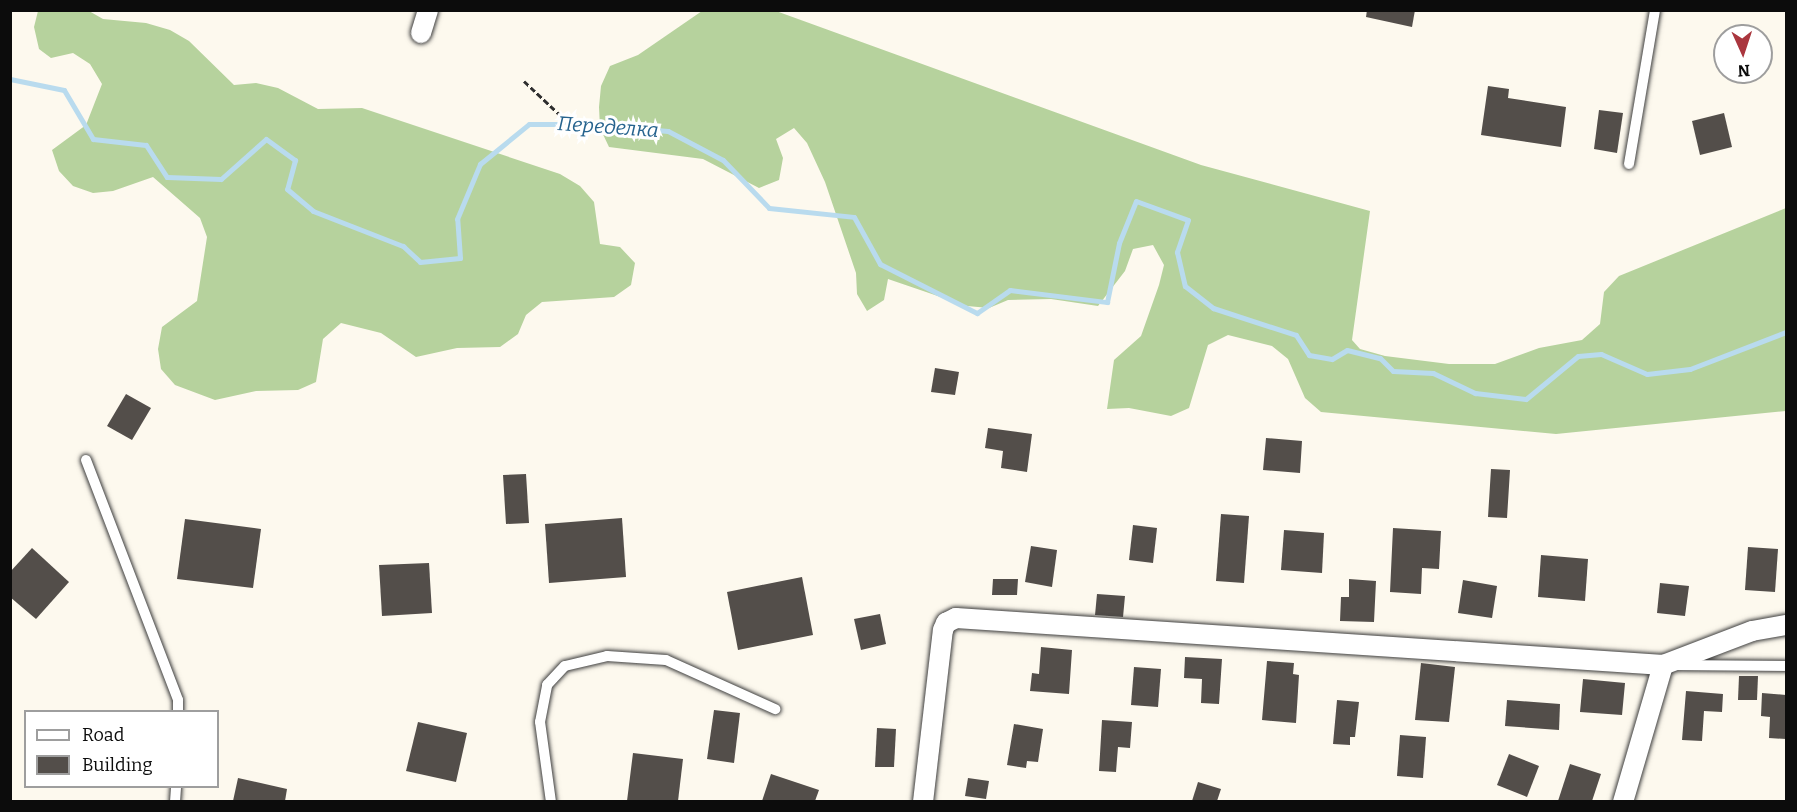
<!DOCTYPE html>
<html>
<head>
<meta charset="utf-8">
<style>
	body { margin:0 }
	#map { position:relative; width:1797px; height:812px; overflow:hidden; background:#fdf9ee; font-family:Bitter,serif }
	div>[style] { position:absolute }
	.forest>* { inset:0; background:#b6d29d }
	.stream>* { height:5px; margin:-2.5px; padding:0 2.5px; transform-origin:2.5px; border-radius:2.5px; background:#b9dbee }
	.building>* { inset:0; background:#534e4a }
	.path>* { height:3px; margin-top:-1.5px; transform-origin:0; background:repeating-linear-gradient(90deg,#2e2e2e 0 6px,transparent 0 9px) }
	.roads { filter:drop-shadow(0 0 2px #3f3f3f) drop-shadow(0 0 2px #3f3f3f) }
	.service>* { height:10px; margin:-5px; padding:0 5px; transform-origin:5px; border-radius:5px; background:#fff }
	.minor>* { height:20px; margin:-10px; padding:0 10px; transform-origin:10px; border-radius:10px; background:#fff }
	span { translate:-50% -50%; white-space:nowrap; text-align:center; line-height:1.15; -webkit-text-stroke:6px #fff; paint-order:stroke }
	.water-label { font-size:20px; color:#26638e; font-style:italic }
	.frame { position:absolute; inset:0; border:12px solid #0c0c0c; pointer-events:none }
	.legend { position:absolute; left:24px; top:710px; width:195px; height:78px; box-sizing:border-box; background:#fff; border:2px solid #9e9e9e; margin:0; padding:8px 10px; list-style:none; font-size:18px; color:#0c0c0c }
	.legend li { display:flex; align-items:center; gap:12px; height:30px }
	.legend b { width:30px; border:2px solid #9e9e9e }
	.north { position:absolute; left:1713px; top:24px; width:60px; height:60px; box-sizing:border-box; background:#fff; border:2px solid #9e9e9e; border-radius:50%; rotate:177deg; font-size:16px; font-weight:700; line-height:24px; text-align:center; color:#0c0c0c }
	.north::after { content:''; display:block; margin:auto; width:21px; height:27px; background:#aa363e; clip-path:polygon(50% 0,100% 100%,50% 72%,0 100%) }
</style>
</head>
<body>
<div id="map">
	<div class="forest">
		<i style="clip-path:polygon(38px 11px,89px 11px,103px 19px,146px 23px,170px 30px,189px 41px,234px 85px,256px 83px,278px 88px,318px 109px,362px 108px,560px 174px,580px 186px,594px 202px,600px 244px,620px 247px,635px 263px,631px 285px,614px 297px,542px 302px,526px 315px,518px 334px,500px 347px,457px 348px,416px 357px,381px 333px,341px 323px,323px 339px,316px 382px,298px 390px,256px 391px,215px 400px,175px 385px,161px 369px,158px 349px,162px 327px,197px 301px,207px 237px,200px 218px,153px 177px,113px 191px,93px 193px,73px 186px,59px 171px,52px 150px,86px 125px,102px 84px,90px 64px,73px 53px,51px 58px,39px 49px,34px 27px)"></i>
		<i style="clip-path:polygon(702px 11px,776px 11px,1201px 165px,1370px 211px,1352px 340px,1360px 349px,1385px 356px,1449px 364px,1495px 364px,1539px 348px,1582px 340px,1600px 324px,1604px 292px,1619px 276px,1786px 208px,1786px 411px,1556px 434px,1321px 412px,1305px 398px,1288px 359px,1272px 346px,1228px 335px,1208px 345px,1189px 408px,1171px 416px,1129px 408px,1107px 409px,1114px 360px,1141px 336px,1159px 285px,1164px 265px,1153px 245px,1133px 249px,1125px 271px,1098px 306px,1051px 299px,1008px 300px,989px 308px,967px 306px,888px 279px,884px 300px,867px 311px,857px 294px,856px 273px,825px 182px,807px 143px,794px 128px,776px 139px,783px 158px,779px 180px,759px 188px,703px 159px,609px 147px,600px 128px,599px 107px,601px 86px,610px 66px,638px 55px)"></i>
	</div>
	<div class="stream">
		<i style="left:10px;top:79px;width:55px;rotate:11.5deg"></i>
		<i style="left:64px;top:90px;width:57px;rotate:59.4deg"></i>
		<i style="left:93px;top:139px;width:53px;rotate:6.5deg"></i>
		<i style="left:146px;top:145px;width:38px;rotate:57deg"></i>
		<i style="left:167px;top:177px;width:54px;rotate:2.1deg"></i>
		<i style="left:221px;top:179px;width:60px;rotate:-41.6deg"></i>
		<i style="left:266px;top:139px;width:36px;rotate:36deg"></i>
		<i style="left:295px;top:160px;width:30px;rotate:105deg"></i>
		<i style="left:287px;top:189px;width:34px;rotate:40deg"></i>
		<i style="left:313px;top:211px;width:97px;rotate:21.3deg"></i>
		<i style="left:403px;top:246px;width:23px;rotate:43deg"></i>
		<i style="left:420px;top:262px;width:40px;rotate:-5.7deg"></i>
		<i style="left:460px;top:258px;width:39px;rotate:-94deg"></i>
		<i style="left:457px;top:219px;width:60px;rotate:-67.3deg"></i>
		<i style="left:480px;top:164px;width:63px;rotate:-39.2deg"></i>
		<i style="left:529px;top:124px;width:63px"></i>
		<i style="left:592px;top:124px;width:76px;rotate:5.3deg"></i>
		<i style="left:668px;top:131px;width:62px;rotate:27.8deg"></i>
		<i style="left:723px;top:160px;width:66px;rotate:46.2deg"></i>
		<i style="left:769px;top:208px;width:85px;rotate:6deg"></i>
		<i style="left:854px;top:217px;width:54px;rotate:61deg"></i>
		<i style="left:880px;top:264px;width:109px;rotate:26.8deg"></i>
		<i style="left:977px;top:313px;width:40px;rotate:-34.9deg"></i>
		<i style="left:1010px;top:290px;width:98px;rotate:7.1deg"></i>
		<i style="left:1107px;top:302px;width:60px;rotate:-78.5deg"></i>
		<i style="left:1119px;top:243px;width:45px;rotate:-68deg"></i>
		<i style="left:1136px;top:201px;width:55px;rotate:20.1deg"></i>
		<i style="left:1188px;top:220px;width:34px;rotate:109deg"></i>
		<i style="left:1177px;top:252px;width:35px;rotate:77deg"></i>
		<i style="left:1185px;top:286px;width:36px;rotate:38deg"></i>
		<i style="left:1213px;top:308px;width:87px;rotate:18deg"></i>
		<i style="left:1296px;top:335px;width:24px;rotate:57deg"></i>
		<i style="left:1309px;top:355px;width:23px;rotate:10deg"></i>
		<i style="left:1332px;top:359px;width:17px;rotate:-31deg"></i>
		<i style="left:1347px;top:350px;width:34px;rotate:14deg"></i>
		<i style="left:1380px;top:358px;width:18px;rotate:45deg"></i>
		<i style="left:1393px;top:371px;width:40px;rotate:2.9deg"></i>
		<i style="left:1433px;top:373px;width:47px;rotate:25.5deg"></i>
		<i style="left:1475px;top:393px;width:51px;rotate:6.7deg"></i>
		<i style="left:1526px;top:399px;width:67px;rotate:-39.6deg"></i>
		<i style="left:1578px;top:356px;width:23px;rotate:-5deg"></i>
		<i style="left:1601px;top:354px;width:50px;rotate:23.5deg"></i>
		<i style="left:1647px;top:374px;width:43px;rotate:-6.6deg"></i>
		<i style="left:1690px;top:369px;width:103px;rotate:-21.1deg"></i>
	</div>
	<div class="building">
		<i style="clip-path:polygon(1367px 10px,1415px 10px,1412px 27px,1366px 17px)"></i>
		<i style="clip-path:polygon(1488px 86px,1509px 89px,1508px 98px,1566px 107px,1561px 147px,1481px 135px)"></i>
		<i style="clip-path:polygon(1599px 110px,1623px 113px,1617px 153px,1594px 149px)"></i>
		<i style="clip-path:polygon(1724px 113px,1732px 147px,1700px 155px,1692px 121px)"></i>
		<i style="clip-path:polygon(935px 368px,959px 372px,955px 395px,931px 392px)"></i>
		<i style="clip-path:polygon(126px 394px,151px 408px,132px 440px,107px 426px)"></i>
		<i style="clip-path:polygon(988px 428px,1032px 434px,1027px 472px,1001px 468px,1003px 451px,985px 448px)"></i>
		<i style="clip-path:polygon(1266px 438px,1302px 441px,1300px 473px,1263px 470px)"></i>
		<i style="clip-path:polygon(1491px 469px,1510px 470px,1507px 518px,1488px 517px)"></i>
		<i style="clip-path:polygon(526px 474px,529px 523px,506px 524px,503px 475px)"></i>
		<i style="clip-path:polygon(1221px 514px,1249px 516px,1244px 583px,1216px 581px)"></i>
		<i style="clip-path:polygon(622px 518px,626px 577px,549px 583px,545px 524px)"></i>
		<i style="clip-path:polygon(185px 519px,261px 529px,253px 588px,177px 579px)"></i>
		<i style="clip-path:polygon(1133px 525px,1157px 528px,1153px 563px,1129px 560px)"></i>
		<i style="clip-path:polygon(1393px 528px,1441px 531px,1439px 569px,1422px 568px,1421px 594px,1390px 592px)"></i>
		<i style="clip-path:polygon(1284px 530px,1324px 533px,1322px 573px,1281px 570px)"></i>
		<i style="clip-path:polygon(1031px 546px,1057px 550px,1052px 587px,1025px 582px)"></i>
		<i style="clip-path:polygon(1748px 547px,1778px 549px,1775px 592px,1745px 590px)"></i>
		<i style="clip-path:polygon(32px 548px,69px 582px,36px 619px,10px 597px,10px 572px)"></i>
		<i style="clip-path:polygon(1541px 555px,1588px 559px,1585px 601px,1538px 597px)"></i>
		<i style="clip-path:polygon(429px 563px,432px 613px,382px 616px,379px 565px)"></i>
		<i style="clip-path:polygon(802px 577px,813px 635px,738px 650px,727px 592px)"></i>
		<i style="clip-path:polygon(993px 579px,1018px 579px,1017px 595px,992px 595px)"></i>
		<i style="clip-path:polygon(1349px 579px,1376px 581px,1374px 622px,1340px 621px,1341px 597px,1349px 597px)"></i>
		<i style="clip-path:polygon(1463px 580px,1497px 586px,1492px 618px,1458px 613px)"></i>
		<i style="clip-path:polygon(1660px 583px,1689px 586px,1685px 616px,1657px 613px)"></i>
		<i style="clip-path:polygon(1097px 594px,1125px 596px,1123px 617px,1095px 615px)"></i>
		<i style="clip-path:polygon(880px 614px,886px 644px,861px 650px,854px 619px)"></i>
		<i style="clip-path:polygon(1041px 647px,1072px 650px,1069px 694px,1030px 691px,1032px 673px,1039px 674px)"></i>
		<i style="clip-path:polygon(1185px 657px,1222px 659px,1219px 704px,1201px 703px,1202px 679px,1184px 678px)"></i>
		<i style="clip-path:polygon(1267px 661px,1294px 663px,1293px 674px,1299px 675px,1296px 723px,1262px 720px)"></i>
		<i style="clip-path:polygon(1421px 663px,1455px 667px,1449px 722px,1415px 720px)"></i>
		<i style="clip-path:polygon(1134px 667px,1161px 669px,1158px 707px,1131px 705px)"></i>
		<i style="clip-path:polygon(1739px 676px,1758px 676px,1757px 700px,1738px 700px)"></i>
		<i style="clip-path:polygon(1583px 679px,1625px 683px,1622px 715px,1580px 712px)"></i>
		<i style="clip-path:polygon(1686px 691px,1723px 694px,1722px 712px,1704px 711px,1702px 741px,1682px 740px)"></i>
		<i style="clip-path:polygon(1762px 693px,1786px 695px,1786px 739px,1769px 738px,1770px 717px,1761px 716px)"></i>
		<i style="clip-path:polygon(1337px 700px,1359px 702px,1355px 737px,1350px 737px,1350px 745px,1333px 744px)"></i>
		<i style="clip-path:polygon(1507px 700px,1560px 704px,1559px 730px,1505px 726px)"></i>
		<i style="clip-path:polygon(714px 710px,740px 713px,734px 763px,707px 759px)"></i>
		<i style="clip-path:polygon(1102px 720px,1132px 722px,1130px 748px,1118px 747px,1116px 772px,1099px 771px)"></i>
		<i style="clip-path:polygon(418px 722px,467px 733px,456px 782px,406px 771px)"></i>
		<i style="clip-path:polygon(1014px 724px,1043px 729px,1038px 762px,1027px 761px,1026px 768px,1007px 765px)"></i>
		<i style="clip-path:polygon(877px 728px,896px 729px,894px 767px,875px 767px)"></i>
		<i style="clip-path:polygon(1400px 735px,1426px 737px,1423px 778px,1397px 776px)"></i>
		<i style="clip-path:polygon(633px 753px,683px 759px,678px 801px,627px 801px)"></i>
		<i style="clip-path:polygon(1509px 754px,1539px 766px,1527px 797px,1497px 785px)"></i>
		<i style="clip-path:polygon(1570px 764px,1601px 774px,1592px 801px,1558px 801px)"></i>
		<i style="clip-path:polygon(771px 774px,819px 790px,815px 801px,762px 801px)"></i>
		<i style="clip-path:polygon(238px 778px,287px 789px,285px 801px,233px 801px)"></i>
		<i style="clip-path:polygon(968px 778px,989px 781px,986px 799px,965px 796px)"></i>
		<i style="clip-path:polygon(1198px 782px,1221px 789px,1217px 801px,1192px 801px)"></i>
	</div>
	<div class="path">
		<i style="left:524px;top:81px;width:48px;rotate:43.3deg"></i>
	</div>
	<div class="roads">
		<div class="service">
			<i style="left:1629px;top:164px;width:156px;rotate:-80.4deg"></i>
			<i style="left:86px;top:460px;width:257px;rotate:69deg"></i>
			<i style="left:178px;top:700px;width:12px;rotate:90deg"></i>
			<i style="left:1675px;top:665px;width:111px;rotate:0.5deg"></i>
			<i style="left:175px;top:802px;width:16px;rotate:-86deg"></i>
			<i style="left:551px;top:802px;width:81px;rotate:-97.8deg"></i>
			<i style="left:540px;top:722px;width:38px;rotate:-79deg"></i>
			<i style="left:547px;top:685px;width:26px;rotate:-47deg"></i>
			<i style="left:565px;top:666px;width:43px;rotate:-13.4deg"></i>
			<i style="left:607px;top:656px;width:59px;rotate:3.9deg"></i>
			<i style="left:666px;top:660px;width:120px;rotate:24.2deg"></i>
		</div>
		<div class="minor">
			<i style="left:421px;top:33px;width:24px;rotate:-73deg"></i>
			<i style="left:923px;top:802px;width:173px;rotate:-83.4deg"></i>
			<i style="left:943px;top:630px;width:8px;rotate:-67deg"></i>
			<i style="left:946px;top:623px;width:11px;rotate:-27deg"></i>
			<i style="left:956px;top:618px;width:709px;rotate:3.8deg"></i>
			<i style="left:1663px;top:665px;width:95px;rotate:-20.9deg"></i>
			<i style="left:1752px;top:631px;width:35px;rotate:-10deg"></i>
			<i style="left:1623px;top:802px;width:143px;rotate:-73.7deg"></i>
		</div>
	</div>
	<div class="water-label">
		<span style="left:608px;top:127px;rotate:4deg">Переделка</span>
	</div>
	<div class="frame"></div>
	<ul class="legend">
	<li><b style="height:8px;background:#fff"></b>Road</li>
	<li><b style="height:16px;background:#534e4a"></b>Building</li>
	</ul>
	<div class="north">N</div>
</div>
</body>
</html>
